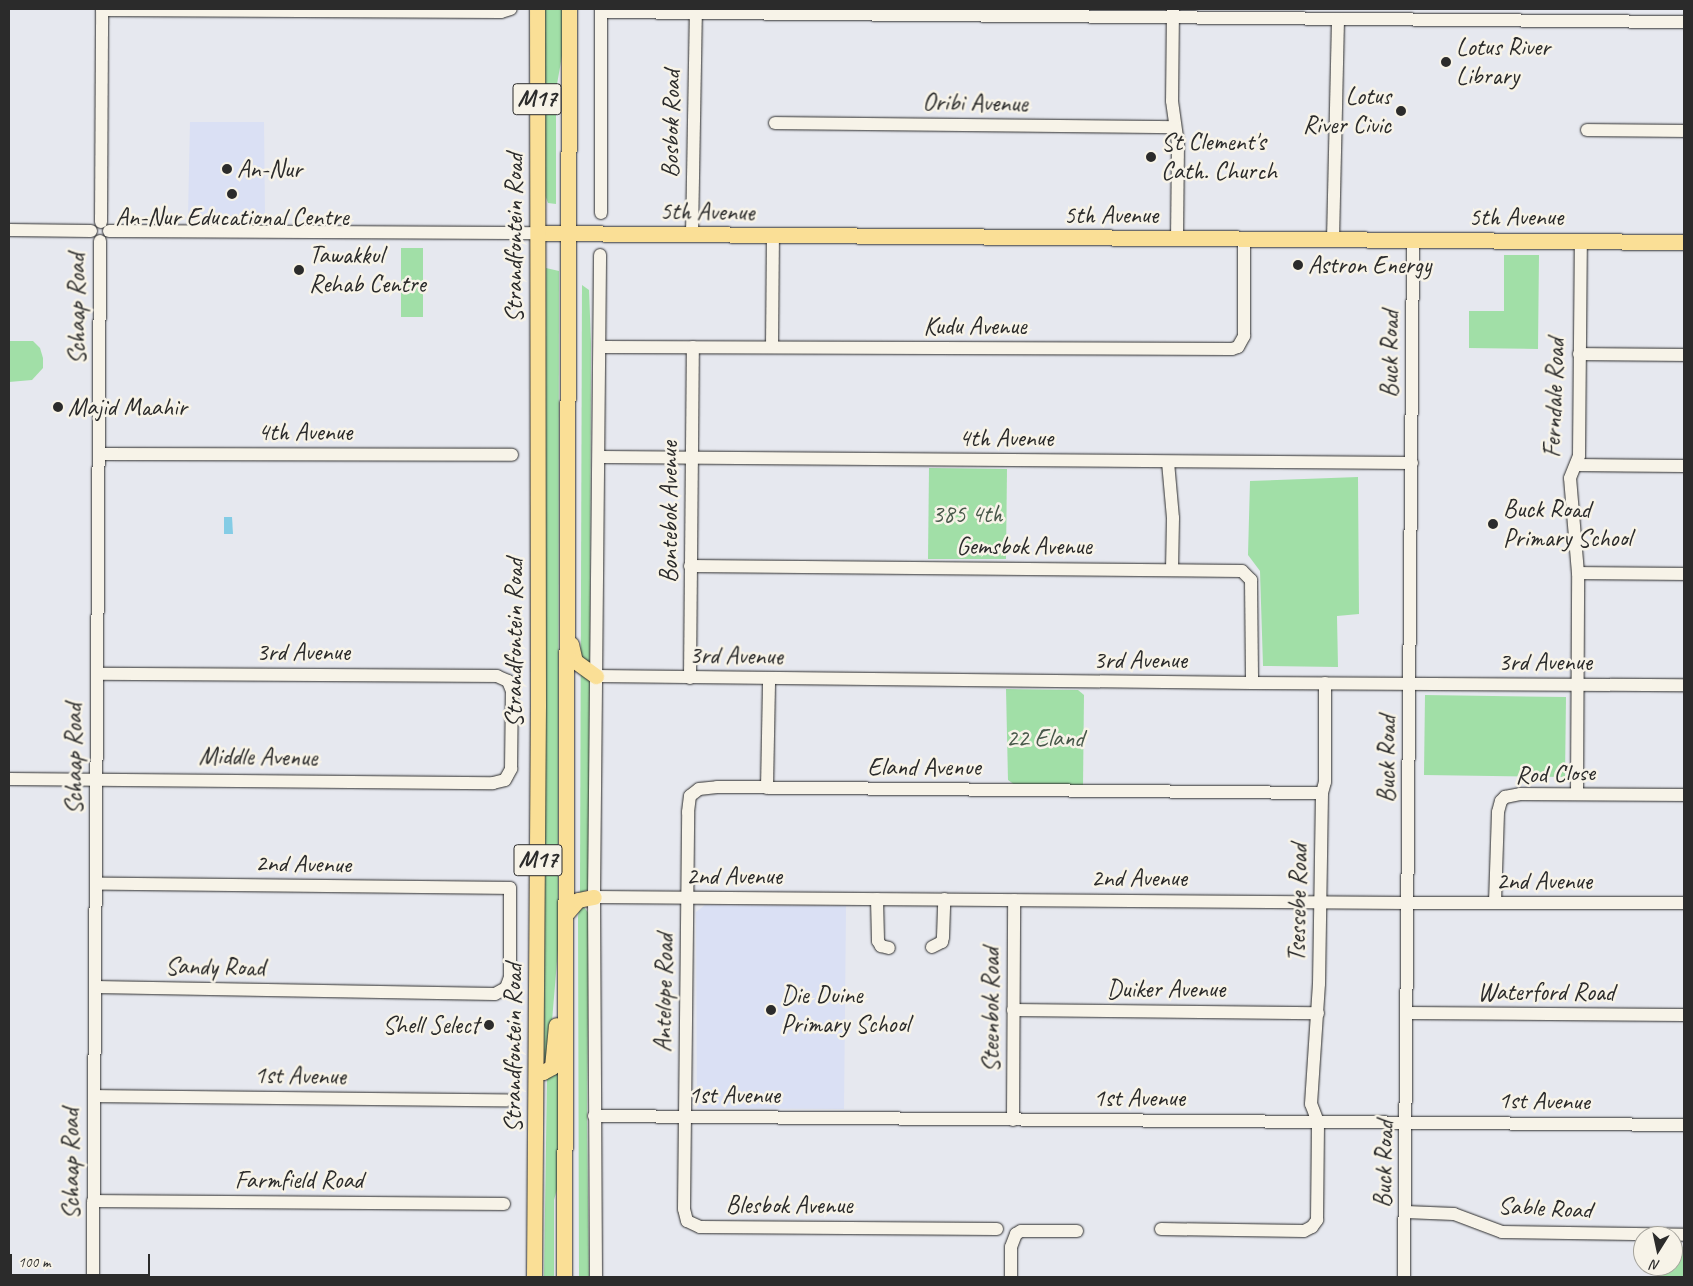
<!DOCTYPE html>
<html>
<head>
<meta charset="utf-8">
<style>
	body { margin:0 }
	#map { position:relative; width:1693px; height:1286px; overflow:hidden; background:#e6e8ef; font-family:Caveat,sans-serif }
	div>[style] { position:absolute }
	.built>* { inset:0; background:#dae0f4 }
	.green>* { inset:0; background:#a1dfa7 }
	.water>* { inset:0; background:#84cce5 }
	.roads { filter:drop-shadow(0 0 1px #2b2b2b) drop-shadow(0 0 1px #2b2b2b) }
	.minor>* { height:12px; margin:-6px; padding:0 6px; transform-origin:6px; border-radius:6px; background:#f7f3e8 }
	.major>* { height:15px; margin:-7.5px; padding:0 7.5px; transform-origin:7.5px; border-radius:7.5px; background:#fadf96 }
	.dots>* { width:14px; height:14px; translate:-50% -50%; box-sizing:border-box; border:2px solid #f7f3e8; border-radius:50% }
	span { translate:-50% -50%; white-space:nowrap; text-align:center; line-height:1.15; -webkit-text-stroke:5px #f7f3e8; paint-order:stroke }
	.shield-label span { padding:1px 4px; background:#f7f3e8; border:1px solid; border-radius:4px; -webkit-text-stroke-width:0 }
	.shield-label { font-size:24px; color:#2b2b2b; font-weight:700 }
	.poi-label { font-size:25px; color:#2b2b2b }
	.left { translate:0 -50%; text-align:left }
	.right { translate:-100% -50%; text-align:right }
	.street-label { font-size:25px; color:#2b2b2b }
	.park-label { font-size:25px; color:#48584a }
	.frame { position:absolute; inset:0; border:10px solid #2b2b2b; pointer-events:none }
	.north { position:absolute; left:1633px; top:1226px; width:50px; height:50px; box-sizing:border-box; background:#f7f3e8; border:1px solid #a5a39c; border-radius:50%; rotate:190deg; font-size:14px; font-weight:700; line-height:20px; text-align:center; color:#2b2b2b }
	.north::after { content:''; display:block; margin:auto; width:18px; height:22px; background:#2b2b2b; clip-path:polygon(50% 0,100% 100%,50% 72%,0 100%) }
	.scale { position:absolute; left:10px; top:1254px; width:140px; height:22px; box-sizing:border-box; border:2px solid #2b2b2b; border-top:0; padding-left:6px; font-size:15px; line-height:18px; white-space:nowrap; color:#2b2b2b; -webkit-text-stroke:4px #f7f3e8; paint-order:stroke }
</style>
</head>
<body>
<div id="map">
	<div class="built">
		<i style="clip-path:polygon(190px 122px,264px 122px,265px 217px,188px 217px)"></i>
		<i style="clip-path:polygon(705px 905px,846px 906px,844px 1109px,697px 1108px,696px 912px)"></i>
	</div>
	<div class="green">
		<i style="clip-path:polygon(543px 9px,563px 9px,563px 50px,556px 90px,556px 204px,548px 203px,545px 195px)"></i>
		<i style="clip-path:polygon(401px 248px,423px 248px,423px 317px,401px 317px)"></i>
		<i style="clip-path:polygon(1504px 255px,1539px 255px,1538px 349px,1469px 348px,1469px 311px,1504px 311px)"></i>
		<i style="clip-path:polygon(546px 268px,559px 271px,558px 949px,549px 1057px,544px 1062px)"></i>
		<i style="clip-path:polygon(582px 285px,589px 290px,591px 343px,589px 889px,580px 893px)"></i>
		<i style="clip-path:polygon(9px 341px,33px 341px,40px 348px,43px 358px,43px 368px,32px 380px,9px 382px)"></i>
		<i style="clip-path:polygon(929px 468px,1007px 469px,1006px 559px,928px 559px)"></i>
		<i style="clip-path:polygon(1358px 477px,1359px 614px,1337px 616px,1338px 667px,1263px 666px,1260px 571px,1248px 555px,1250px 481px)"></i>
		<i style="clip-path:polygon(1006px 689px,1078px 690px,1084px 695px,1083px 786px,1015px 785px,1008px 780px)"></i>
		<i style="clip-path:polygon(1425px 695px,1566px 697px,1565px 777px,1424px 775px)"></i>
		<i style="clip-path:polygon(584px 907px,589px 914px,587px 1118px,589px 1277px,579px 1277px,578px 917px,579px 910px)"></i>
		<i style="clip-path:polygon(561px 1060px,559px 1182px,554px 1200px,554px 1277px,544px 1277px,547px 1078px,554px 1076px)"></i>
		<i style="clip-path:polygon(1673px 1246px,1684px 1247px,1684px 1277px,1657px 1277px,1657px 1266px,1673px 1266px)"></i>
	</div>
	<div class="water">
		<i style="clip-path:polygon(224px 517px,232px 517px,233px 534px,224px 534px)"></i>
	</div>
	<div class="roads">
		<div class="minor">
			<i style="left:1173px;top:9px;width:92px;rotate:90.6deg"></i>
			<i style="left:1172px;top:101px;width:43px;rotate:82.1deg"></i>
			<i style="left:1178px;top:144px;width:95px;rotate:90.6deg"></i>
			<i style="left:102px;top:10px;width:399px;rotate:0.3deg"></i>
			<i style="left:501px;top:12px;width:10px;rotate:-17deg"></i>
			<i style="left:601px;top:12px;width:1083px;rotate:0.53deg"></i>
			<i style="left:775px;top:123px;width:400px;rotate:0.6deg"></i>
			<i style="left:1587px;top:130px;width:97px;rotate:0.6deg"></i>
			<i style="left:601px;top:213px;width:204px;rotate:-90deg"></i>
			<i style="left:101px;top:222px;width:213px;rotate:-89.7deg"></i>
			<i style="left:9px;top:230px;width:82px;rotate:0.7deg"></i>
			<i style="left:109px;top:231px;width:429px;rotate:0.3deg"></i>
			<i style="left:692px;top:235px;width:226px;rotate:-89deg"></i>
			<i style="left:1333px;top:240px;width:221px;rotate:-88.7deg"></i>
			<i style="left:600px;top:347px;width:632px;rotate:0.18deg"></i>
			<i style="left:1232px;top:349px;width:6px;rotate:-18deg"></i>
			<i style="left:1238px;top:347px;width:13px;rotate:-61deg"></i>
			<i style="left:1244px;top:336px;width:97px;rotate:-90deg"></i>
			<i style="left:772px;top:347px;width:111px;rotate:-89.5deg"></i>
			<i style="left:1579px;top:354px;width:105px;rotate:0.5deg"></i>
			<i style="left:99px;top:454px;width:413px;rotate:0.1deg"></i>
			<i style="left:600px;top:457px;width:812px;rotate:0.42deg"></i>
			<i style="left:1168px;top:462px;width:56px;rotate:84.9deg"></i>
			<i style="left:1173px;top:518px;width:52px;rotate:91.1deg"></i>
			<i style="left:1577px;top:465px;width:107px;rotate:0.5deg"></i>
			<i style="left:690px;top:566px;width:552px;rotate:0.52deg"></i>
			<i style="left:1242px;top:571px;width:13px;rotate:45deg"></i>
			<i style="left:1251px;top:580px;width:103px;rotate:89.4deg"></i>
			<i style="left:1578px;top:573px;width:106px;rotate:0.5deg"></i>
			<i style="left:596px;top:676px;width:656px;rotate:0.61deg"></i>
			<i style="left:1252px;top:683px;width:432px;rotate:0.3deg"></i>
			<i style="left:690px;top:678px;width:331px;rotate:-89.5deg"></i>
			<i style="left:9px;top:779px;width:484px;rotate:0.5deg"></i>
			<i style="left:493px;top:783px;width:12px;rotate:-14deg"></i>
			<i style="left:505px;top:780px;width:13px;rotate:-61deg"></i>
			<i style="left:511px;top:769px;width:78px;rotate:-89.3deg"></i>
			<i style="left:512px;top:691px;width:11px;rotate:-112deg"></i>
			<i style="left:508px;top:681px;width:12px;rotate:-156deg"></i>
			<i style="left:497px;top:676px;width:400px;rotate:-179.7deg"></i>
			<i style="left:767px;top:788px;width:109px;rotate:-88.9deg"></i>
			<i style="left:1577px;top:794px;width:221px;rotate:-89.7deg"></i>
			<i style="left:1578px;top:573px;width:95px;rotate:-94.8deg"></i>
			<i style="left:1570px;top:478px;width:24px;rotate:-68deg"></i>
			<i style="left:1579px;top:456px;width:214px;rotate:-89.5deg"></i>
			<i style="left:594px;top:897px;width:814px;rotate:0.42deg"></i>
			<i style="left:1408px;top:903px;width:276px"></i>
			<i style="left:877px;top:899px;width:42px;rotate:88.6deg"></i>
			<i style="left:878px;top:941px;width:6px;rotate:59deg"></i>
			<i style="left:881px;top:946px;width:8px;rotate:14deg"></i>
			<i style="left:1495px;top:903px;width:91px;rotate:-88.1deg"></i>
			<i style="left:1498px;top:812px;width:11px;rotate:-75deg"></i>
			<i style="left:1501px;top:801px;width:6px;rotate:-45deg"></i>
			<i style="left:1505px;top:797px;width:15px;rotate:-11deg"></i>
			<i style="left:1520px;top:794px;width:164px;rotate:0.3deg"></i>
			<i style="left:932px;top:947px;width:11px;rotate:-27deg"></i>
			<i style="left:942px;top:942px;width:5px;rotate:-79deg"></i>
			<i style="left:943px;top:937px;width:38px;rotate:-88deg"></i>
			<i style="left:95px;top:987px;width:400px;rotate:1deg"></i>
			<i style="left:495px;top:994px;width:13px;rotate:-29deg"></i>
			<i style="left:506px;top:988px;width:12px;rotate:-70deg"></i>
			<i style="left:510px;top:977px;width:89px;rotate:-90deg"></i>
			<i style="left:510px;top:888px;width:414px;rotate:-179.4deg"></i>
			<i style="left:1013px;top:1010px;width:305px;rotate:0.6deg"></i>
			<i style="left:1407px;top:1013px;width:277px;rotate:0.4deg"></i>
			<i style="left:94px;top:1096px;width:413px;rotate:0.6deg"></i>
			<i style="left:594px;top:1116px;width:1090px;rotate:0.47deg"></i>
			<i style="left:1013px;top:1120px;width:220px;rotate:-89.7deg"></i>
			<i style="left:93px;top:1201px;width:411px;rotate:0.4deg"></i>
			<i style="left:1406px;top:1212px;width:48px;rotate:2.4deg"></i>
			<i style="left:1454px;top:1214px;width:51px;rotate:20.6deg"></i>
			<i style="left:1502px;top:1232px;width:182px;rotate:0.9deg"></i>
			<i style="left:997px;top:1229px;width:297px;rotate:-179.6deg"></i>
			<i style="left:700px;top:1227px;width:14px;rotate:-155deg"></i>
			<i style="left:687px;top:1221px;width:12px;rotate:-104deg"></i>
			<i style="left:684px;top:1209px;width:92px;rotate:-89.4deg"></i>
			<i style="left:685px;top:1117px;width:305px;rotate:-89.4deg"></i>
			<i style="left:688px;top:812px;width:16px;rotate:-83deg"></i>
			<i style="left:690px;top:796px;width:11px;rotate:-38deg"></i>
			<i style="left:699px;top:789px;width:18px;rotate:-6deg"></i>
			<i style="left:717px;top:787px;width:605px;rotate:0.57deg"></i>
			<i style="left:1161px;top:1229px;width:143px;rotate:0.8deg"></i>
			<i style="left:1304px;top:1231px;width:9px;rotate:-27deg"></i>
			<i style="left:1312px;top:1227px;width:9px;rotate:-54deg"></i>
			<i style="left:1317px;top:1220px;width:98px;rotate:-89.4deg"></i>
			<i style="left:1318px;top:1122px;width:19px;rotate:-111deg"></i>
			<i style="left:1311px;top:1104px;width:120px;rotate:-86.2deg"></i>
			<i style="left:1319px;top:984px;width:191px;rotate:-89.1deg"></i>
			<i style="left:1322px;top:793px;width:11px;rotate:-75deg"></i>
			<i style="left:1325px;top:782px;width:99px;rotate:-90deg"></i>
			<i style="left:93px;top:1277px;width:1036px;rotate:-89.61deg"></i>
			<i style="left:596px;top:1277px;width:380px;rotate:-90.3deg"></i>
			<i style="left:594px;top:897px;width:642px;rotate:-89.46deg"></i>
			<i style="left:1011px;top:1277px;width:30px;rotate:-90deg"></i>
			<i style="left:1011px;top:1247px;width:14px;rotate:-69deg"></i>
			<i style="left:1016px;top:1234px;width:6px;rotate:-31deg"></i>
			<i style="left:1021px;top:1231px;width:56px"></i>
			<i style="left:1404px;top:1277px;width:1036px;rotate:-89.5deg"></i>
		</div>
		<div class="major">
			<i style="left:538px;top:233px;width:1146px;rotate:0.45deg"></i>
			<i style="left:571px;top:644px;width:17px;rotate:77deg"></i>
			<i style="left:575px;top:661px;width:26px;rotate:36deg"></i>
			<i style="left:565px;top:915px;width:20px;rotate:-49deg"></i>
			<i style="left:578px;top:900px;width:16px;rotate:-11deg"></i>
			<i style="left:537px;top:1071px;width:6px;rotate:9deg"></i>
			<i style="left:543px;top:1072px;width:10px;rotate:-29deg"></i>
			<i style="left:552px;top:1067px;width:42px;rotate:-84.6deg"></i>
			<i style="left:534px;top:1277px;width:571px;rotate:-89.6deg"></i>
			<i style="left:538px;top:706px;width:697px;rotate:-90.08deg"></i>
			<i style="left:564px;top:1277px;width:1268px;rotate:-89.77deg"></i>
		</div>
	</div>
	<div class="dots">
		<i style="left:1446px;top:62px;background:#2b2b2b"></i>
		<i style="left:1401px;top:111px;background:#2b2b2b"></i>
		<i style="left:1151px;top:157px;background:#2b2b2b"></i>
		<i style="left:227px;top:169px;background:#2b2b2b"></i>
		<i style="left:232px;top:194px;background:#2b2b2b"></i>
		<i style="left:1298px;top:265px;background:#2b2b2b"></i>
		<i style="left:299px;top:270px;background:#2b2b2b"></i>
		<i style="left:58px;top:407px;background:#2b2b2b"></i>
		<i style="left:1493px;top:524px;background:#2b2b2b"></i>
		<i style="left:771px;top:1010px;background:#2b2b2b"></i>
		<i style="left:489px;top:1025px;background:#2b2b2b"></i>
	</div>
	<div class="shield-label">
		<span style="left:537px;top:99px">M17</span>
		<span style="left:538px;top:860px">M17</span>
	</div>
	<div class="poi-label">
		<span class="left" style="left:1456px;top:62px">Lotus River<br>Library</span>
		<span class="right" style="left:1391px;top:111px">Lotus<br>River Civic</span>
		<span class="left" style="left:1161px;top:157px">St Clement's<br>Cath. Church</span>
		<span class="left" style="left:237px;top:169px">An-Nur</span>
		<span style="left:232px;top:217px">An-Nur Educational Centre</span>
		<span class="left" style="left:309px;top:270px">Tawakkul<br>Rehab Centre</span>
		<span class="left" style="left:1308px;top:265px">Astron Energy</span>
		<span class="left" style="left:68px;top:407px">Majid Maahir</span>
		<span class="left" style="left:1503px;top:524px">Buck Road<br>Primary School</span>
		<span class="left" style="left:781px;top:1010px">Die Duine<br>Primary School</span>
		<span class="right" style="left:479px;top:1025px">Shell Select</span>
	</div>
	<div class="street-label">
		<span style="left:975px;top:103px;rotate:1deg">Oribi Avenue</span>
		<span style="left:671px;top:124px;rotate:-89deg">Bosbok Road</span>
		<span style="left:707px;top:212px;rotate:1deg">5th Avenue</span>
		<span style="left:1111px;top:215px">5th Avenue</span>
		<span style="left:1516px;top:217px">5th Avenue</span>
		<span style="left:514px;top:238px;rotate:-90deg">Strandfontein Road</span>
		<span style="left:77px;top:309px;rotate:-90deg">Schaap Road</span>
		<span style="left:975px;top:326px">Kudu Avenue</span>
		<span style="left:1390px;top:354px;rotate:-90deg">Buck Road</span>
		<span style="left:1554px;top:398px;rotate:-88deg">Ferndale Road</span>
		<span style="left:305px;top:432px">4th Avenue</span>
		<span style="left:1006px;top:438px">4th Avenue</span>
		<span style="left:669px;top:512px;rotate:-90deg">Bontebok Avenue</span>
		<span style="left:1024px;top:546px">Gemsbok Avenue</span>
		<span style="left:514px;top:643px;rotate:-90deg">Strandfontein Road</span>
		<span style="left:303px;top:652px">3rd Avenue</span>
		<span style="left:736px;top:656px;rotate:1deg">3rd Avenue</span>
		<span style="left:1140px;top:660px">3rd Avenue</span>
		<span style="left:1545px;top:662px">3rd Avenue</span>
		<span style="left:258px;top:757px;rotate:1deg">Middle Avenue</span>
		<span style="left:74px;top:759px;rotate:-90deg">Schaap Road</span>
		<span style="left:1387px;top:759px;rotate:-90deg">Buck Road</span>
		<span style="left:924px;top:767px">Eland Avenue</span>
		<span style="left:1555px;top:774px;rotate:-2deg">Rod Close</span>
		<span style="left:303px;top:864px;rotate:1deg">2nd Avenue</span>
		<span style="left:734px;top:876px">2nd Avenue</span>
		<span style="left:1139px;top:878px">2nd Avenue</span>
		<span style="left:1544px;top:881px">2nd Avenue</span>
		<span style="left:1298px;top:903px;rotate:-89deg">Tsessebe Road</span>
		<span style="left:215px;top:967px;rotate:1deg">Sandy Road</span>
		<span style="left:1166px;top:989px">Duiker Avenue</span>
		<span style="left:1546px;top:992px">Waterford Road</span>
		<span style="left:664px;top:993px;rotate:-89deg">Antelope Road</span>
		<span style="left:991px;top:1010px;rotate:-90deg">Steenbok Road</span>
		<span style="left:513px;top:1048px;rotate:-90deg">Strandfontein Road</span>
		<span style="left:300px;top:1076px;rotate:1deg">1st Avenue</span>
		<span style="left:734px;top:1095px">1st Avenue</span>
		<span style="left:1139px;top:1098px">1st Avenue</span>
		<span style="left:1544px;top:1101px;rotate:1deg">1st Avenue</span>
		<span style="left:71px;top:1164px;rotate:-90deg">Schaap Road</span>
		<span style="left:1384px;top:1164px;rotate:-89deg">Buck Road</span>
		<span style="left:299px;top:1180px">Farmfield Road</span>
		<span style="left:789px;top:1205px">Blesbok Avenue</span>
		<span style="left:1545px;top:1208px;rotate:3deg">Sable Road</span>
	</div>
	<div class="park-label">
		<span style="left:967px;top:514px">385 4th</span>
		<span style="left:1045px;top:738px">22 Eland</span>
	</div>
	<div class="frame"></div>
	<div class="north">N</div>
	<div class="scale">100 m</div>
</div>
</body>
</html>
